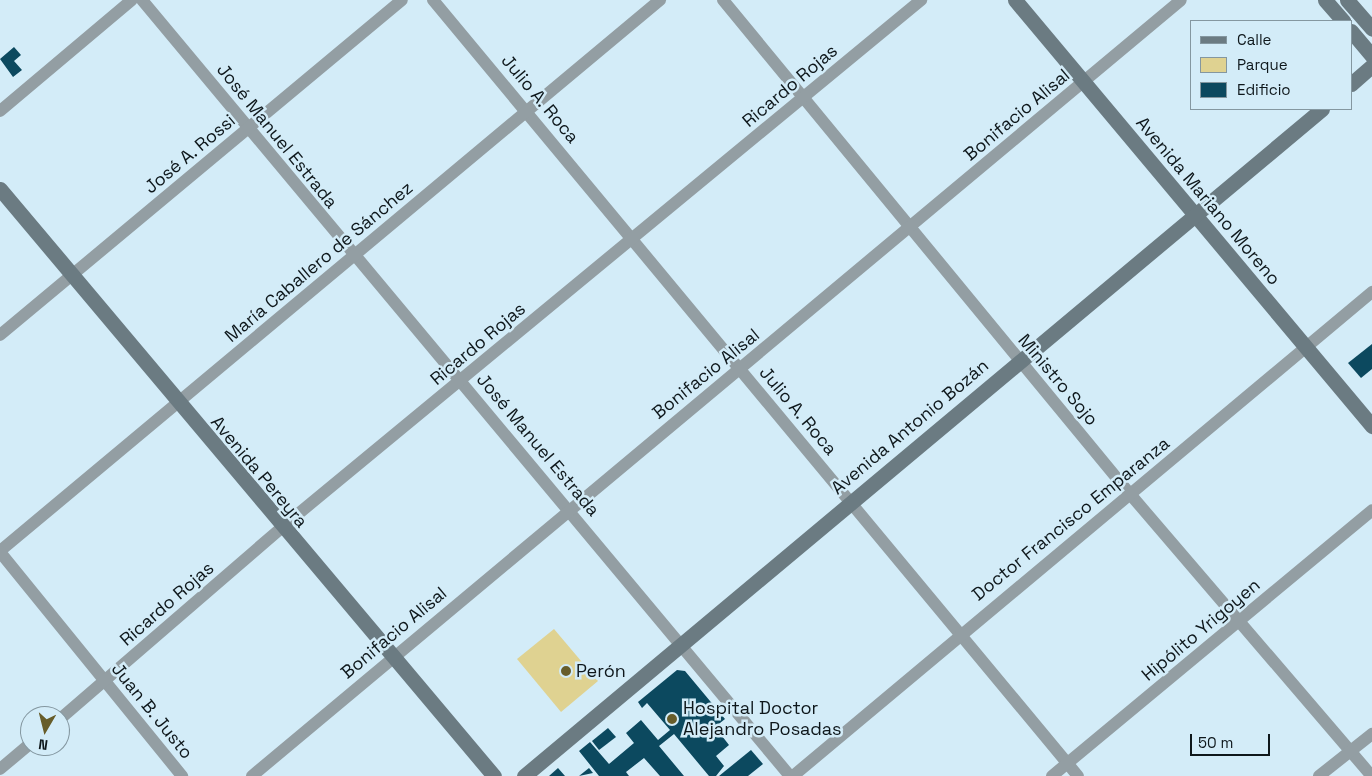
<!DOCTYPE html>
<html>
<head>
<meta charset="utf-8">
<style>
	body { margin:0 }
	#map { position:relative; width:1372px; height:776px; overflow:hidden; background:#d3ecf8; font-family:"Space Grotesk",sans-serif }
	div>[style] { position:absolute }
	.green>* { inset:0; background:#dfd291 }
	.building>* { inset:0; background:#0c495f }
	.street>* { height:12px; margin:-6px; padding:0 6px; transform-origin:6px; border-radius:6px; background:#939ea3 }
	.secondary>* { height:15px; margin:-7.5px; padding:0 7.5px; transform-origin:7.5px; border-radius:7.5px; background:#6b7b82 }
	.dots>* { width:14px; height:14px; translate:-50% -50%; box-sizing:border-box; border:2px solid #d3ecf8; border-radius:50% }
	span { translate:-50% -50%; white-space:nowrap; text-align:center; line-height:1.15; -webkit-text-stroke:5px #d3ecf8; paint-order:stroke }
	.street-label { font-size:18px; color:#0e171b }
	.poi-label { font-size:18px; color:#0e171b }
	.left { translate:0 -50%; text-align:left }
	.legend { position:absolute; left:1190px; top:20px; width:162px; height:90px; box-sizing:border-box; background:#d3ecf8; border:1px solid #8497a0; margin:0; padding:6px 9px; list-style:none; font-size:15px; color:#0e171b }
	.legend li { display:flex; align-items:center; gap:10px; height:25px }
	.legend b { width:25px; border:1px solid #8497a0 }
	.north { position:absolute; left:20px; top:706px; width:50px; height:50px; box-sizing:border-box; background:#d3ecf8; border:1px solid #8497a0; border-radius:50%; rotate:188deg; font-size:14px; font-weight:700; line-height:20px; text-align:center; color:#0e171b }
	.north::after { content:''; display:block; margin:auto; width:18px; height:22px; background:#675d2a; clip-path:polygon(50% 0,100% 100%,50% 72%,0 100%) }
	.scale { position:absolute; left:1190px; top:734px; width:80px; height:22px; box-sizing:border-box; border:2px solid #0e171b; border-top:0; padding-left:6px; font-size:15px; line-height:18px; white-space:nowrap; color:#0e171b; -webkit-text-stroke:4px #d3ecf8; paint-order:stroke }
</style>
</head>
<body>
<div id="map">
	<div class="green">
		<i style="clip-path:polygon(554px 629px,598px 681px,561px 712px,517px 659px)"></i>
	</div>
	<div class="building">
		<i style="clip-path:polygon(14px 47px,21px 55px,14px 61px,22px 70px,13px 77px,0 59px)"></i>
		<i style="clip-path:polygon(1372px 344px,1372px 369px,1361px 378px,1348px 363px)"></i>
		<i style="clip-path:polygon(677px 670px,685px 671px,725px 719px,715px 727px,729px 745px,716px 756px,724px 766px,716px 776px,709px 776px,674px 734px,659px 746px,684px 776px,660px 776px,644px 758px,626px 772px,629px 776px,599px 776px,579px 751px,590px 742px,609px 764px,634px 743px,626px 733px,641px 720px,658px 740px,670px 730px,647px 703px,642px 708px,638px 702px)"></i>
		<i style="clip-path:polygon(608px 728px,616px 737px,599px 750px,592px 741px)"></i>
		<i style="clip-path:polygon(751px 750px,763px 764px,748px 776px,719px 776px)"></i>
		<i style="clip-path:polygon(558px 768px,565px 776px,549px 776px)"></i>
		<i style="clip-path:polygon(589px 768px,593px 773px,579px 776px)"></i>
	</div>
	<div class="street">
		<i style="left:142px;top:0;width:1011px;rotate:50.14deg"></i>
		<i style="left:433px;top:0;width:1009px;rotate:50.27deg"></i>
		<i style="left:723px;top:0;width:640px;rotate:50.52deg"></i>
		<i style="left:1130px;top:494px;width:372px;rotate:49.4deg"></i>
		<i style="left:0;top:111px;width:172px;rotate:-40.1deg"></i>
		<i style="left:0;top:335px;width:523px;rotate:-39.81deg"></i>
		<i style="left:0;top:551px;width:860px;rotate:-39.86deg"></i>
		<i style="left:0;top:552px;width:289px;rotate:50.9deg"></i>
		<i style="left:60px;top:719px;width:292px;rotate:-40.8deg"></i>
		<i style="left:281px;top:528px;width:830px;rotate:-39.52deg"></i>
		<i style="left:0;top:769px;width:39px;rotate:-40deg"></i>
		<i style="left:252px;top:776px;width:1210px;rotate:-39.87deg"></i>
		<i style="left:793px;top:776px;width:755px;rotate:-39.89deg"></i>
		<i style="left:1052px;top:776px;width:416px;rotate:-39.7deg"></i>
		<i style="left:1319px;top:776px;width:68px;rotate:-38.4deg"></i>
	</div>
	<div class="secondary">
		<i style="left:1015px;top:0;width:556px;rotate:50.04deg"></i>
		<i style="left:1325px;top:0;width:28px;rotate:49deg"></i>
		<i style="left:1347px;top:0;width:38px;rotate:49deg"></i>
		<i style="left:1351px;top:31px;width:33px;rotate:50deg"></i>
		<i style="left:1351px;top:84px;width:28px;rotate:-41deg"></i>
		<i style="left:0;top:189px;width:767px;rotate:49.92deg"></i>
		<i style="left:524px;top:776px;width:1040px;rotate:-39.89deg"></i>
	</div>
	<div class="dots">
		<i style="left:566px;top:671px;background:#675d2a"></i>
		<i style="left:672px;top:719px;background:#675d2a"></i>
	</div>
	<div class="street-label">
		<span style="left:790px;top:86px;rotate:-40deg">Ricardo Rojas</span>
		<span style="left:540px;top:99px;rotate:50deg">Julio A. Roca</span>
		<span style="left:1017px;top:115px;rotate:-40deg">Bonifacio Alisal</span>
		<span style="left:277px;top:136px;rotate:51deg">José Manuel Estrada</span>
		<span style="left:190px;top:154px;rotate:-40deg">José A. Rossi</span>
		<span style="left:1208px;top:201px;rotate:50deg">Avenida Mariano Moreno</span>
		<span style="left:319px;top:262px;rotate:-40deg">María Caballero de Sánchez</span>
		<span style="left:478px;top:344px;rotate:-40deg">Ricardo Rojas</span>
		<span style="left:706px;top:374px;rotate:-39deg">Bonifacio Alisal</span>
		<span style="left:1058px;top:380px;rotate:50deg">Ministro Sojo</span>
		<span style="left:798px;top:411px;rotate:50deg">Julio A. Roca</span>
		<span style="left:910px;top:427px;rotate:-40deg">Avenida Antonio Bozán</span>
		<span style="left:538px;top:445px;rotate:50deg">José Manuel Estrada</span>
		<span style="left:259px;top:472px;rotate:50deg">Avenida Pereyra</span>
		<span style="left:1071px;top:519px;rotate:-39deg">Doctor Francisco Emparanza</span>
		<span style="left:167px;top:604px;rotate:-41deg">Ricardo Rojas</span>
		<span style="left:1201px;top:630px;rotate:-40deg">Hipólito Yrigoyen</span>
		<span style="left:394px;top:633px;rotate:-40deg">Bonifacio Alisal</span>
		<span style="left:152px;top:711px;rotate:51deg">Juan B. Justo</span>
	</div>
	<div class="poi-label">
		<span class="left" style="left:576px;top:671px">Perón</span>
		<span class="left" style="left:683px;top:719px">Hospital Doctor<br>Alejandro Posadas</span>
	</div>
	<ul class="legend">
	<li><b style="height:6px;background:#6b7b82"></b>Calle</li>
	<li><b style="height:14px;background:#dfd291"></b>Parque</li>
	<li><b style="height:14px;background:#0c495f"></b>Edificio</li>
	</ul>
	<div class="north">N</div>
	<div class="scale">50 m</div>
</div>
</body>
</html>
